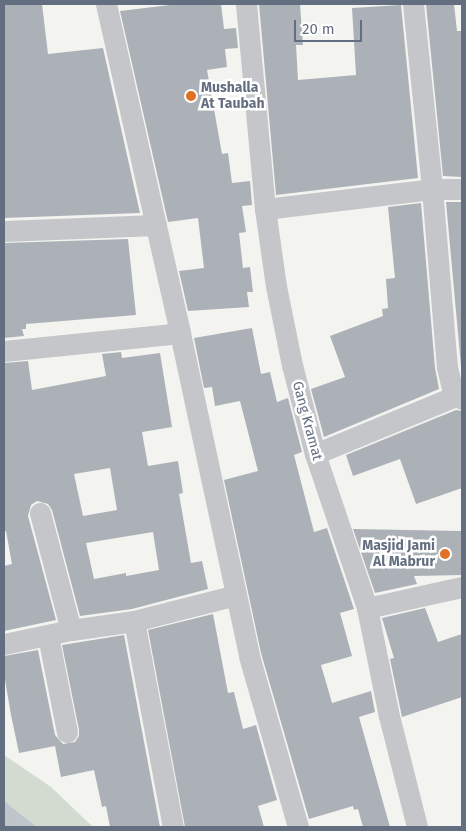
<!DOCTYPE html>
<html>
<head>
<meta charset="utf-8">
<style>
	body { margin:0 }
	#map { position:relative; width:466px; height:831px; overflow:hidden; background:#f3f4f0; font-family:"Fira Sans",sans-serif }
	div>[style] { position:absolute }
	.green>* { inset:0; background:#d3dbd1 }
	.water>* { inset:0; background:#bec6cc }
	.building>* { inset:0; background:#acb1b8 }
	.minor>* { height:21px; margin:-10.5px; padding:0 10.5px; transform-origin:10.5px; border-radius:10.5px; background:#c4c6ca }
	.dots>* { width:14px; height:14px; translate:-50% -50%; box-sizing:border-box; border:2px solid #fff; border-radius:50% }
	span { translate:-50% -50%; white-space:nowrap; text-align:center; line-height:1.15; -webkit-text-stroke:5px #fff; paint-order:stroke }
	.poi-label { font-size:14px; color:#636f80; font-weight:700 }
	.left { translate:0 -50%; text-align:left }
	.right { translate:-100% -50%; text-align:right }
	.street-label { font-size:14px; color:#636f80 }
	.frame { position:absolute; inset:0; border:5px solid #636f80; pointer-events:none }
	.scale { position:absolute; left:294px; top:20px; width:68px; height:22px; box-sizing:border-box; border:2px solid #636f80; border-top:0; padding-left:6px; font-size:15px; line-height:18px; white-space:nowrap; color:#636f80; -webkit-text-stroke:4px #fff; paint-order:stroke }
</style>
</head>
<body>
<div id="map">
	<div class="green">
		<i style="clip-path:polygon(4px 755px,51px 787px,93px 827px,37px 827px,4px 801px)"></i>
	</div>
	<div class="water">
		<i style="clip-path:polygon(4px 801px,37px 827px,4px 827px)"></i>
	</div>
	<div class="building">
		<i style="clip-path:polygon(4px 4px,42px 4px,48px 54px,103px 48px,140px 213px,4px 218px)"></i>
		<i style="clip-path:polygon(178px 4px,221px 4px,224px 29px,236px 28px,238px 48px,225px 49px,227px 67px,207px 70px,222px 154px,228px 153px,232px 183px,250px 181px,252px 205px,242px 206px,246px 232px,239px 233px,243px 268px,250px 267px,253px 292px,247px 292px,249px 307px,188px 311px,179px 271px,204px 268px,198px 218px,168px 222px,120px 11px)"></i>
		<i style="clip-path:polygon(259px 4px,300px 4px,303px 45px,296px 45px,298px 80px,356px 75px,352px 8px,401px 5px,418px 178px,276px 195px)"></i>
		<i style="clip-path:polygon(426px 4px,454px 4px,457px 31px,462px 31px,462px 177px,443px 176px)"></i>
		<i style="clip-path:polygon(462px 202px,462px 201px,462px 377px,446px 202px)"></i>
		<i style="clip-path:polygon(421px 203px,435px 368px,439px 389px,324px 437px,311px 389px,345px 377px,330px 336px,383px 316px,382px 309px,388px 308px,386px 279px,395px 278px,388px 207px)"></i>
		<i style="clip-path:polygon(128px 239px,136px 315px,26px 324px,26px 329px,22px 329px,24px 336px,4px 338px,4px 243px)"></i>
		<i style="clip-path:polygon(252px 328px,261px 374px,270px 372px,277px 402px,288px 398px,302px 452px,294px 455px,314px 532px,327px 528px,354px 609px,340px 613px,352px 656px,321px 665px,332px 703px,371px 691px,375px 712px,359px 717px,390px 827px,363px 827px,358px 809px,354px 810px,353px 806px,309px 819px,261px 653px,224px 480px,258px 471px,240px 401px,215px 406px,212px 387px,204px 388px,194px 338px)"></i>
		<i style="clip-path:polygon(evenodd,121px 352px,122px 358px,160px 353px,172px 427px,142px 432px,148px 466px,178px 461px,183px 493px,179px 494px,191px 563px,202px 561px,208px 589px,132px 609px,80px 616px,52px 510px,48px 504px,37px 501px,31px 505px,28px 516px,56px 620px,4px 631px,4px 566px,12px 564px,6px 531px,4px 532px,4px 363px,28px 361px,32px 390px,106px 376px,102px 354px,121px 352px,110px 468px,117px 510px,83px 516px,74px 474px,110px 468px,121px 352px,153px 532px,159px 570px,126px 576px,126px 573px,94px 579px,86px 543px,153px 532px)"></i>
		<i style="clip-path:polygon(456px 410px,462px 411px,462px 488px,416px 504px,400px 459px,353px 476px,346px 455px)"></i>
		<i style="clip-path:polygon(353px 529px,462px 531px,462px 575px,414px 576px,417px 584px,375px 593px)"></i>
		<i style="clip-path:polygon(425px 608px,438px 642px,462px 634px,462px 697px,402px 717px,390px 659px,394px 658px,382px 618px)"></i>
		<i style="clip-path:polygon(213px 614px,228px 693px,234px 692px,243px 729px,256px 725px,277px 800px,258px 806px,264px 827px,185px 827px,148px 630px)"></i>
		<i style="clip-path:polygon(124px 635px,160px 827px,110px 827px,106px 806px,102px 807px,94px 770px,61px 777px,55px 746px,19px 753px,11px 715px,4px 674px,4px 656px,38px 650px,55px 735px,63px 744px,75px 742px,79px 736px,79px 730px,62px 645px)"></i>
	</div>
	<div class="minor">
		<i style="left:106px;top:4px;width:337px;rotate:77.3deg"></i>
		<i style="left:180px;top:333px;width:330px;rotate:77.9deg"></i>
		<i style="left:249px;top:656px;width:178px;rotate:74deg"></i>
		<i style="left:246px;top:4px;width:206px;rotate:84.7deg"></i>
		<i style="left:265px;top:209px;width:78px;rotate:81.9deg"></i>
		<i style="left:276px;top:286px;width:81px;rotate:78.6deg"></i>
		<i style="left:292px;top:365px;width:92px;rotate:75.5deg"></i>
		<i style="left:315px;top:454px;width:163px;rotate:71.3deg"></i>
		<i style="left:367px;top:608px;width:110px;rotate:78.5deg"></i>
		<i style="left:389px;top:716px;width:114px;rotate:75.8deg"></i>
		<i style="left:413px;top:4px;width:186px;rotate:84.1deg"></i>
		<i style="left:432px;top:189px;width:179px;rotate:85.2deg"></i>
		<i style="left:447px;top:367px;width:26px;rotate:77deg"></i>
		<i style="left:453px;top:392px;width:11px;rotate:38deg"></i>
		<i style="left:265px;top:209px;width:168px;rotate:-6.8deg"></i>
		<i style="left:432px;top:189px;width:30px"></i>
		<i style="left:4px;top:231px;width:152px;rotate:-2.3deg"></i>
		<i style="left:4px;top:351px;width:177px;rotate:-5.8deg"></i>
		<i style="left:315px;top:454px;width:152px;rotate:-22.4deg"></i>
		<i style="left:40px;top:513px;width:121px;rotate:75.2deg"></i>
		<i style="left:367px;top:608px;width:97px;rotate:-12.5deg"></i>
		<i style="left:134px;top:621px;width:210px;rotate:79.3deg"></i>
		<i style="left:48px;top:636px;width:98px;rotate:78.8deg"></i>
		<i style="left:4px;top:644px;width:68px;rotate:-11.8deg"></i>
		<i style="left:71px;top:630px;width:64px;rotate:-8.1deg"></i>
		<i style="left:134px;top:621px;width:105px;rotate:-14.3deg"></i>
	</div>
	<div class="dots">
		<i style="left:191px;top:96px;background:#df7025"></i>
		<i style="left:445px;top:554px;background:#df7025"></i>
	</div>
	<div class="poi-label">
		<span class="left" style="left:201px;top:96px">Mushalla<br>At Taubah</span>
		<span class="right" style="left:435px;top:554px">Masjid Jami<br>Al Mabrur</span>
	</div>
	<div class="street-label">
		<span style="left:307px;top:421px;rotate:75deg">Gang Kramat</span>
	</div>
	<div class="frame"></div>
	<div class="scale">20 m</div>
</div>
</body>
</html>
